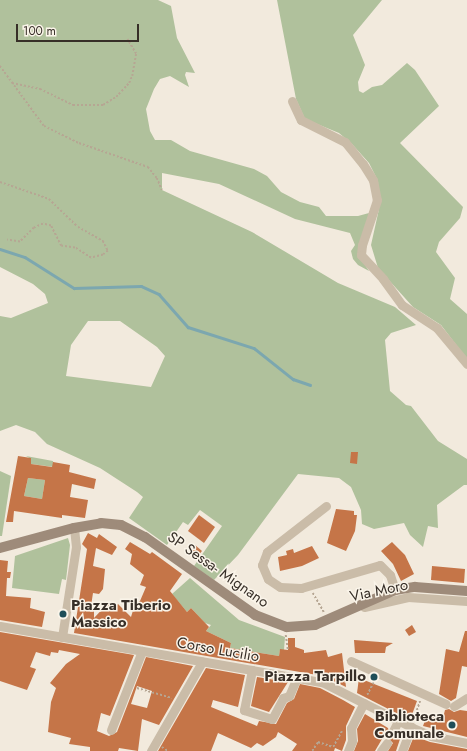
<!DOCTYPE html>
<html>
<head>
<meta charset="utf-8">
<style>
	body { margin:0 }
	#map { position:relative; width:467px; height:751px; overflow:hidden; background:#f2eadd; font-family:Jost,sans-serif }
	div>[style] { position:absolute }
	.green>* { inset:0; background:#b0c19c }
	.stream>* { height:2.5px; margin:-1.25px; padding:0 1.25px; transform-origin:1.25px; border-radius:1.25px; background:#7ca7af }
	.building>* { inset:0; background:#c57548 }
	.path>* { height:1.5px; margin-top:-0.75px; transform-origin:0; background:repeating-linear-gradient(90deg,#b6a693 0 2px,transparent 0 4px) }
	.street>* { height:9px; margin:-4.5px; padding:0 4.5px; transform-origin:4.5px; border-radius:4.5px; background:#cabca8 }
	.secondary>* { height:10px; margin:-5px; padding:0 5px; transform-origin:5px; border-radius:5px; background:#9e8b7a }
	.dots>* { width:11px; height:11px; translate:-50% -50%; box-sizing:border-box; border:2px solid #faf4e9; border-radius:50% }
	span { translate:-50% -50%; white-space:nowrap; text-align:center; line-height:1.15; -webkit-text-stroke:3px #faf4e9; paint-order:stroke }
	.street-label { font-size:15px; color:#372f28 }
	.poi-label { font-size:15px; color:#372f28; font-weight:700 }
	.left { translate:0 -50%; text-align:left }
	.right { translate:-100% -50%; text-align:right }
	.scale { position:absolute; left:16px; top:24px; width:123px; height:18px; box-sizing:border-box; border:2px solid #372f28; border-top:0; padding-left:5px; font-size:12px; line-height:14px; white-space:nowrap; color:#372f28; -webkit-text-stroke:3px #faf4e9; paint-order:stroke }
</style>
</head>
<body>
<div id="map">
	<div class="green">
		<i style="clip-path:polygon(evenodd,0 0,158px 0,171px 6px,177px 38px,195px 73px,186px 72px,185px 75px,189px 87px,170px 76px,160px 79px,154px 89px,146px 109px,150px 131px,155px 140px,171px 140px,190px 151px,254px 169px,267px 176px,281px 192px,300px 202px,319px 207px,326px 216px,358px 216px,369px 213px,358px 254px,369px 271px,358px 265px,353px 259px,351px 251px,355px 245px,350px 233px,295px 219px,219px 184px,162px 173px,162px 190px,252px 232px,338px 283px,395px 307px,416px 325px,391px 333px,385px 340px,390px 391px,406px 405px,411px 406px,438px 441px,467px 459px,467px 485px,464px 485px,437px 505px,438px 528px,428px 526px,423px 547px,410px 535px,404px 523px,374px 529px,362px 524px,361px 510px,351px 487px,339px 478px,298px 474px,238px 555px,214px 580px,194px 566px,222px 526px,200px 510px,188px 525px,183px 522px,167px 545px,129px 518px,143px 497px,137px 492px,100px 468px,47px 444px,35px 432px,16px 425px,0 431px,0 316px,11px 318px,48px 303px,45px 294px,33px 284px,0 267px,0 0,88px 321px,120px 321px,157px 347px,165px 356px,151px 387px,66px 376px,71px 345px,88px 321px)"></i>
		<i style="clip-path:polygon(277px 0,382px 0,353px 35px,365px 65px,358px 82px,359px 91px,363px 93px,372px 87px,382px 85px,407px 63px,415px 70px,439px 106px,400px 143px,463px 207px,460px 218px,439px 242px,436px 252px,455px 278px,450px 299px,467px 314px,467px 359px,441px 325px,413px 307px,378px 268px,371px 245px,379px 209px,378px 181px,369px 163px,352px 144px,339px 133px,305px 119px,296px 99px)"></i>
		<i style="clip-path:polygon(26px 456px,53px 461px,54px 467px,31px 464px,31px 459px)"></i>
		<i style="clip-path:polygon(0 471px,11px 476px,2px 536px,0 536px)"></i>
		<i style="clip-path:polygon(28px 478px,45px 480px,42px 499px,24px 496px)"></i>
		<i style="clip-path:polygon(68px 538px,70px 545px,66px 580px,62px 579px,59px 594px,12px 588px,15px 556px)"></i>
		<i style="clip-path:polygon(190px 578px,239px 620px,285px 637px,284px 650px,280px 650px,279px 656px,230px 648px,231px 643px,206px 631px,211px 625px,205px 623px,191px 608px,187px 612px,172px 594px)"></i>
	</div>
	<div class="stream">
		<i style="left:0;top:249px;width:26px;rotate:18deg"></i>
		<i style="left:25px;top:257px;width:58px;rotate:32.3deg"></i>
		<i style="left:74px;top:288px;width:67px;rotate:-1.7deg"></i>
		<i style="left:141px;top:286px;width:20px;rotate:24deg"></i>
		<i style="left:159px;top:294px;width:44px;rotate:48.7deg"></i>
		<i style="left:188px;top:327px;width:69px;rotate:17.7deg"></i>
		<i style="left:254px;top:348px;width:50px;rotate:38.5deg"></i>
		<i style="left:293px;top:379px;width:18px;rotate:19deg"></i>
	</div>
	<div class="building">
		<i style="clip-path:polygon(351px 452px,358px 452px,357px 464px,350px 463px)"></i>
		<i style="clip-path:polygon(evenodd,18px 456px,31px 458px,31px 464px,52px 467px,53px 462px,70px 465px,69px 472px,96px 479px,94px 489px,72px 484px,70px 497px,88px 500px,85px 518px,62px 515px,62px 518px,14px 511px,13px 522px,6px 522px,18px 456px,28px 478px,45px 480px,42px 499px,24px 496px,28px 478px)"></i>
		<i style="clip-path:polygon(336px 509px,354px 511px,354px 515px,357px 515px,355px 531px,346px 551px,327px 543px)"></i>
		<i style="clip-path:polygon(199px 515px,215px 527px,204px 543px,188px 531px)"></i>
		<i style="clip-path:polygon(88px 533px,97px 538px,99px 534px,117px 547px,112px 555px,96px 548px,93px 566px,105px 569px,103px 589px,99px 594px,93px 593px,91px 606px,94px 607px,94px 618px,109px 602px,115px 607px,118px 604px,131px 617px,135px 604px,140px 601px,146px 587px,140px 585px,144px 575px,130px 564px,132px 554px,125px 549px,130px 542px,150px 554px,152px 552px,182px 574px,170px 591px,187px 612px,191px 608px,209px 627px,206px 631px,231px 643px,230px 648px,279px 656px,280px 649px,288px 650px,288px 638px,295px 638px,295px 647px,304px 650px,304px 653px,326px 650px,328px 657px,342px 653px,346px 687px,323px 676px,74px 633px,87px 549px,82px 544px)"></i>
		<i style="clip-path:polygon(392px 542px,405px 555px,414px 574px,401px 581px,393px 564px,381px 551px)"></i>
		<i style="clip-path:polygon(195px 545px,202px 551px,196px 558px,189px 553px)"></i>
		<i style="clip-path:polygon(312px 546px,319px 558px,302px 566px,280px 571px,278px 557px,287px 555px,286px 551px,293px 549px,294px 553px)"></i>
		<i style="clip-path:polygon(0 560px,8px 561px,7px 572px,11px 572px,10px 578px,7px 578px,6px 596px,31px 598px,30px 608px,45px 612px,42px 627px,0 620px)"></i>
		<i style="clip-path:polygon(432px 566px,465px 569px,464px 583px,431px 580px)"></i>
		<i style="clip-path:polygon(412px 625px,416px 632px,409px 636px,405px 630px)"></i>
		<i style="clip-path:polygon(465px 631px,467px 631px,467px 667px,462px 666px,456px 698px,451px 701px,439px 694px,446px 649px,459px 652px)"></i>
		<i style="clip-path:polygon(evenodd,0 632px,134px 655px,110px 716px,101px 713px,97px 731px,109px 736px,117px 732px,146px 657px,193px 666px,159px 725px,142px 719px,138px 751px,119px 748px,118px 751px,90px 751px,90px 747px,69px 744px,71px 738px,48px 732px,51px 702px,56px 688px,50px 683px,66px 664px,80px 654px,59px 650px,58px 653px,51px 652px,50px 656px,36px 652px,30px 667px,36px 669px,27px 690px,0 681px,0 632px,137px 686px,152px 691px,147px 708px,131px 704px,137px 686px)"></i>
		<i style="clip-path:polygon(354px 640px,393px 643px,386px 647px,385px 653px,355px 653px)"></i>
		<i style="clip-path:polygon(206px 668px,245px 675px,238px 707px,213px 700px,211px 707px,257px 726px,259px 721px,276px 724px,287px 703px,294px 699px,300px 684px,320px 688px,343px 700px,355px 707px,346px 726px,346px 740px,342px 751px,335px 748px,334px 751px,292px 751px,297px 744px,278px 732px,276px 737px,263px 746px,257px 743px,251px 748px,218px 733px,211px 751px,158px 751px)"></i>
		<i style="clip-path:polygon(257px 677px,288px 682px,269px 712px,251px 706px)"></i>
		<i style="clip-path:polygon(359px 678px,417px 701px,410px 720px,357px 693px)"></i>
		<i style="clip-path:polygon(449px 709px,454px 712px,460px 710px,467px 711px,467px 737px,423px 726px,427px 715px,443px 718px,445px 710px)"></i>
		<i style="clip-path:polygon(365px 714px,388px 728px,390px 736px,401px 736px,396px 751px,388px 751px,393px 743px,387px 737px,382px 739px,375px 751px,354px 751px,358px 741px,357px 729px)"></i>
		<i style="clip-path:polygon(414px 736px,430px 742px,467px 749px,467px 751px,408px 751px)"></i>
	</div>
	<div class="path">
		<i style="left:0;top:66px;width:74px;rotate:53.7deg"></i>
		<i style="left:44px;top:126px;width:39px;rotate:26deg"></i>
		<i style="left:79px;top:143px;width:73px;rotate:19.2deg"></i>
		<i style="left:148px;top:167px;width:14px;rotate:51deg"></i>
		<i style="left:157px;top:178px;width:13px;rotate:67deg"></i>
		<i style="left:12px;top:83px;width:29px;rotate:12deg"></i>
		<i style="left:40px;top:89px;width:37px;rotate:26deg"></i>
		<i style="left:73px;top:105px;width:30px"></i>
		<i style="left:103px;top:105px;width:15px;rotate:-32deg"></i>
		<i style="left:116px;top:97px;width:19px;rotate:-47deg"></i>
		<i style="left:129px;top:83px;width:8px;rotate:-67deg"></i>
		<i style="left:132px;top:76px;width:22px;rotate:-80deg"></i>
		<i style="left:136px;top:54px;width:17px;rotate:-121deg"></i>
		<i style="left:0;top:182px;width:52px;rotate:19.1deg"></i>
		<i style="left:49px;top:199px;width:40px;rotate:44deg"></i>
		<i style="left:78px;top:227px;width:29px;rotate:29deg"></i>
		<i style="left:103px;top:241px;width:11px;rotate:63deg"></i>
		<i style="left:108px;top:251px;width:6px;rotate:141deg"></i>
		<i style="left:103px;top:255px;width:12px;rotate:166deg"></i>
		<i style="left:91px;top:258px;width:19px;rotate:-148deg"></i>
		<i style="left:75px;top:248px;width:14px;rotate:-172deg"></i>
		<i style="left:61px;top:246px;width:22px;rotate:-117deg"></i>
		<i style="left:51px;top:226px;width:8px;rotate:-166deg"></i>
		<i style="left:43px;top:224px;width:10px;rotate:156deg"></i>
		<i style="left:34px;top:228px;width:20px;rotate:135deg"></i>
		<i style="left:20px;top:242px;width:13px;rotate:-171deg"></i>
		<i style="left:313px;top:593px;width:22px;rotate:60deg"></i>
		<i style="left:286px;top:635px;width:15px;rotate:82deg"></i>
		<i style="left:137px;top:688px;width:36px;rotate:16deg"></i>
		<i style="left:367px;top:695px;width:16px;rotate:-63deg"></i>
		<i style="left:414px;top:718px;width:18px;rotate:-71deg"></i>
		<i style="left:162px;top:747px;width:7px;rotate:34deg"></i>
		<i style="left:312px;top:751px;width:11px;rotate:-56deg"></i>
		<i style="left:318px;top:742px;width:16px;rotate:18deg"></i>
		<i style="left:333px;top:747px;width:18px;rotate:-61deg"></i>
	</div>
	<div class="street">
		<i style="left:292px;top:101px;width:21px;rotate:65deg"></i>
		<i style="left:301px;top:120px;width:49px;rotate:26.6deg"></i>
		<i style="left:345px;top:142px;width:28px;rotate:51deg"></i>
		<i style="left:363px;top:164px;width:19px;rotate:58deg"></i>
		<i style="left:373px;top:180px;width:20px;rotate:79deg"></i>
		<i style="left:377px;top:200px;width:47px;rotate:108.4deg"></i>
		<i style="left:362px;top:245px;width:10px;rotate:96deg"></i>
		<i style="left:361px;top:255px;width:33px;rotate:47deg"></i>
		<i style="left:383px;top:279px;width:32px;rotate:54deg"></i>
		<i style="left:402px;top:305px;width:42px;rotate:33.3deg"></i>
		<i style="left:437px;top:328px;width:47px;rotate:50.2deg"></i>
		<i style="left:326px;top:506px;width:75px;rotate:142.1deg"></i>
		<i style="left:267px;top:552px;width:14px;rotate:111deg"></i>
		<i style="left:262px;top:565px;width:15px;rotate:67deg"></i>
		<i style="left:268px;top:579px;width:14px;rotate:34deg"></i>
		<i style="left:280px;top:587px;width:21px;rotate:3deg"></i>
		<i style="left:301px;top:588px;width:82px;rotate:-16.2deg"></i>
		<i style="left:380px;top:565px;width:14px;rotate:45deg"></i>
		<i style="left:390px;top:575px;width:16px;rotate:72deg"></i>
		<i style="left:364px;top:607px;width:45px;rotate:-12.8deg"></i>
		<i style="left:408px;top:597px;width:59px;rotate:3.9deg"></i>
		<i style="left:0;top:626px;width:327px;rotate:9.9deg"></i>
		<i style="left:322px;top:682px;width:100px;rotate:26.8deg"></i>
		<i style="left:411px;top:727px;width:22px;rotate:24deg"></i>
		<i style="left:431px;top:736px;width:37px;rotate:11deg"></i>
		<i style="left:62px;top:637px;width:91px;rotate:-81.2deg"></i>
		<i style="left:76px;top:547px;width:19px;rotate:-96deg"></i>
		<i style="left:351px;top:661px;width:104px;rotate:24.4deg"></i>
		<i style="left:252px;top:670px;width:41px;rotate:101.3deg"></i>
		<i style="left:244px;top:710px;width:29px;rotate:18deg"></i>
		<i style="left:272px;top:719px;width:24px;rotate:-62deg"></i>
		<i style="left:283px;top:698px;width:6px;rotate:-18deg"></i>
		<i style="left:289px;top:696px;width:21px;rotate:-67deg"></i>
		<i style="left:454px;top:706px;width:15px;rotate:-32deg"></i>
		<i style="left:111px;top:730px;width:85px;rotate:-68.6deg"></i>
		<i style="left:393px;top:731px;width:11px;rotate:-63deg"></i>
		<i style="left:151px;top:751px;width:103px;rotate:-60.2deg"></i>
		<i style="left:348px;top:751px;width:11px;rotate:-68deg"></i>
		<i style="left:352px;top:741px;width:13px;rotate:-94deg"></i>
		<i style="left:351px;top:728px;width:28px;rotate:-63deg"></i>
		<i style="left:381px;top:751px;width:10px;rotate:-53deg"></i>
		<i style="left:402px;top:751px;width:26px;rotate:-69deg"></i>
	</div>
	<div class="secondary">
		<i style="left:0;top:548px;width:77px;rotate:-15.1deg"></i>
		<i style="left:74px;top:528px;width:27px;rotate:-10deg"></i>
		<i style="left:101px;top:523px;width:20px;rotate:6deg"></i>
		<i style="left:121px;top:525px;width:27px;rotate:27deg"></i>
		<i style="left:145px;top:537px;width:135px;rotate:35.3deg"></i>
		<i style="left:255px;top:615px;width:34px;rotate:21deg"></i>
		<i style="left:287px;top:627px;width:28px;rotate:-4deg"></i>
		<i style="left:315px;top:625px;width:87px;rotate:-23.6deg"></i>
		<i style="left:395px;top:590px;width:20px;rotate:-9deg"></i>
		<i style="left:415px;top:587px;width:52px;rotate:4.4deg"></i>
	</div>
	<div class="dots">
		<i style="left:63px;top:614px;background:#1e4e58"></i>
		<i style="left:374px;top:677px;background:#1e4e58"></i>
		<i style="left:452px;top:725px;background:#1e4e58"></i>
	</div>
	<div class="street-label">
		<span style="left:218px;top:570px;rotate:35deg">SP Sessa- Mignano</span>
		<span style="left:379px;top:591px;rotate:-12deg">Via Moro</span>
		<span style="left:218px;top:650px;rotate:10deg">Corso Lucilio</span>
	</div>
	<div class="poi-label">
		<span class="left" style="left:71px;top:614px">Piazza Tiberio<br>Massico</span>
		<span class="right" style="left:366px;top:677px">Piazza Tarpillo</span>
		<span class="right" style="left:444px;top:725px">Biblioteca<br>Comunale</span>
	</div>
	<div class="scale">100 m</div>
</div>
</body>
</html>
